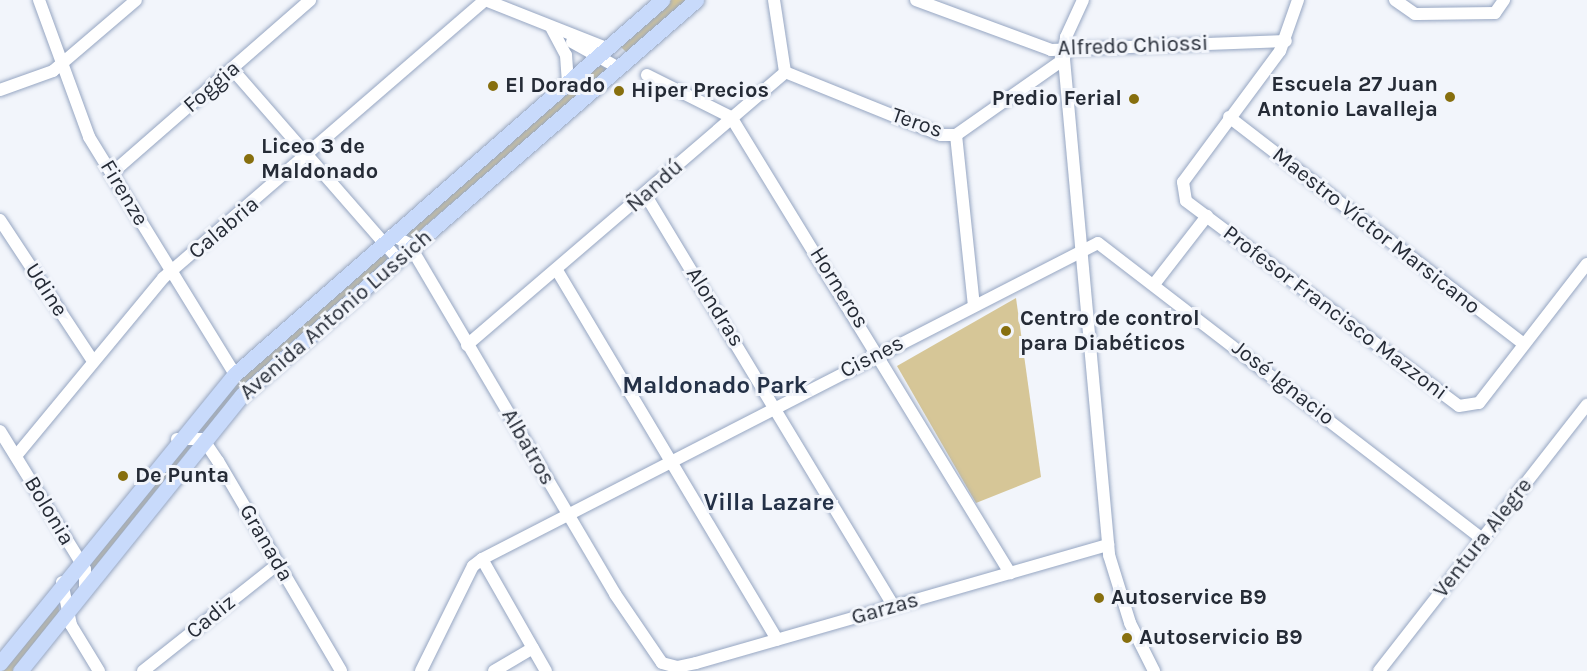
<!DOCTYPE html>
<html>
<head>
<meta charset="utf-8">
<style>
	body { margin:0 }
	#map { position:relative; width:1587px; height:671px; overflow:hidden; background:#f2f5fb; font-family:Karla,sans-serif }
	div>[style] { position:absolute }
	.green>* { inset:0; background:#d6c697 }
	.roads { filter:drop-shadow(0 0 2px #96a6c2) drop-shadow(0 0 2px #96a6c2) }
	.minor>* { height:12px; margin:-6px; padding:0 6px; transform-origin:6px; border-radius:6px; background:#fff }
	.major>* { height:15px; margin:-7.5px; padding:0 7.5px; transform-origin:7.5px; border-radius:7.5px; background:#c8dafb }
	.dots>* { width:16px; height:16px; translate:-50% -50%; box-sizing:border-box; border:3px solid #f2f5fb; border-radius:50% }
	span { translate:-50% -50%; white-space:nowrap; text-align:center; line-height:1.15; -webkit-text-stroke:6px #f2f5fb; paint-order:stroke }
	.street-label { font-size:22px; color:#252b36 }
	.poi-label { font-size:22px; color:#252b36; font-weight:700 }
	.right { translate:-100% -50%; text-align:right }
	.left { translate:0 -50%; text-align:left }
	.neighbourhood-label { font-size:24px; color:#243147; font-weight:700 }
</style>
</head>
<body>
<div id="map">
	<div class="green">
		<i style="clip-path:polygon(671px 0,686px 0,627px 53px,619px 45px)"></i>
		<i style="clip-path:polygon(598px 63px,607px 70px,411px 238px,403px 233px)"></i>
		<i style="clip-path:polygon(382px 252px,390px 260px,274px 357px,204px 431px,189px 433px,241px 377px)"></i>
		<i style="clip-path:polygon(1016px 298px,1041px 477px,976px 503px,897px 366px)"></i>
		<i style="clip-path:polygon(194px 443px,90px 573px,90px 563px,180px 445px)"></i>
		<i style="clip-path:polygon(58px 598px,59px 612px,14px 671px,1px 671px)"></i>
	</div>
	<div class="roads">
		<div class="minor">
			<i style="left:39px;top:0;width:146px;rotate:69.9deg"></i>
			<i style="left:89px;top:137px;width:278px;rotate:58.4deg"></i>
			<i style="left:485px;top:0;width:130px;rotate:21.6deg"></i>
			<i style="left:916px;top:0;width:144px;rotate:20.3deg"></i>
			<i style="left:1051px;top:50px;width:235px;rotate:-2.2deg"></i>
			<i style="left:1083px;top:0;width:41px;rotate:114.7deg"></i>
			<i style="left:1066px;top:37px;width:22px;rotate:95deg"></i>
			<i style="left:1064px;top:59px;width:498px;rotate:84.8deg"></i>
			<i style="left:1109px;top:555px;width:71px;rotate:72.8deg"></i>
			<i style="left:1130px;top:623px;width:54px;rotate:63.4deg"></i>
			<i style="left:1298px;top:0;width:54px;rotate:109.4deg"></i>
			<i style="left:1280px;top:51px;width:163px;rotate:126.5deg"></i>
			<i style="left:1183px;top:182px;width:19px;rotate:81deg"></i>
			<i style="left:1186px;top:201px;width:341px;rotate:36.9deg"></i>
			<i style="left:1459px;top:406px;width:20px;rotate:-9deg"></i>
			<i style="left:1479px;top:403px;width:176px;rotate:-52.2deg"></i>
			<i style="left:1395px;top:0;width:24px;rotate:35deg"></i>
			<i style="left:1415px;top:14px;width:80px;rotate:-0.7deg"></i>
			<i style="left:1495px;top:13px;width:16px;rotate:-55deg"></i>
			<i style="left:552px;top:29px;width:30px;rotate:62deg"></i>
			<i style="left:566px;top:55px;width:28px;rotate:86deg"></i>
			<i style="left:572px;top:42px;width:54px;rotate:29deg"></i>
			<i style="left:233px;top:70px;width:252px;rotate:48.9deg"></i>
			<i style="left:785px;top:72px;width:168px;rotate:22deg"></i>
			<i style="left:941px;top:135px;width:15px"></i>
			<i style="left:956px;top:135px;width:132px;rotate:-35.1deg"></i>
			<i style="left:647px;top:75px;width:94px;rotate:26.6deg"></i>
			<i style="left:731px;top:117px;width:535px;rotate:58.54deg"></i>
			<i style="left:0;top:90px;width:56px;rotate:-19.7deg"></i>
			<i style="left:53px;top:71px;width:109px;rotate:-40.5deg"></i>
			<i style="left:1229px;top:117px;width:372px;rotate:37.6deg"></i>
			<i style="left:956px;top:135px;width:172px;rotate:84deg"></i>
			<i style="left:112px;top:173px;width:263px;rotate:-41.1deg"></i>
			<i style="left:645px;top:194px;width:481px;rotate:58.9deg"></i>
			<i style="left:0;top:220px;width:169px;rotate:56.6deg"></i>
			<i style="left:392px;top:235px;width:19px;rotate:28deg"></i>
			<i style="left:409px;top:244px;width:406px;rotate:59.5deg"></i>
			<i style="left:615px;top:594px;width:83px;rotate:55.7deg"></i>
			<i style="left:662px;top:663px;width:16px;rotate:15deg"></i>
			<i style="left:677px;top:667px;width:19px;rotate:-12deg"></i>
			<i style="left:696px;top:663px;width:429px;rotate:-16deg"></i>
			<i style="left:558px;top:272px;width:428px;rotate:59.2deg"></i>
			<i style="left:1155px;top:283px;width:85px;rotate:-52.2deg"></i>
			<i style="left:467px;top:345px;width:419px;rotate:-40.6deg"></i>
			<i style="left:785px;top:72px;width:73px;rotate:-98.7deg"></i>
			<i style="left:0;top:431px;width:162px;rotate:58.4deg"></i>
			<i style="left:85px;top:569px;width:20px;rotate:90deg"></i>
			<i style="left:177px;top:439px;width:26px"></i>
			<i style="left:203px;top:439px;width:27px;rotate:56deg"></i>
			<i style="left:218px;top:461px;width:243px;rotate:59.6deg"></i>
			<i style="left:16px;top:456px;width:231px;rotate:-50.4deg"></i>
			<i style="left:163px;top:278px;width:425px;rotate:-40.8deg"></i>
			<i style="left:482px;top:559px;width:129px;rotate:60.3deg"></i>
			<i style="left:62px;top:582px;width:44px;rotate:78.2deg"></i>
			<i style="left:71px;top:625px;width:54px;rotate:58.7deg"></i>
			<i style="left:143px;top:671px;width:172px;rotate:-38.4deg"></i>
			<i style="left:421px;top:671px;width:117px;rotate:-63.7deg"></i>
			<i style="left:473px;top:566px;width:11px;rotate:-38deg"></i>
			<i style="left:482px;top:559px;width:692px;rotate:-27.16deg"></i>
			<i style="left:1098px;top:243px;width:485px;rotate:37.6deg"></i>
			<i style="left:494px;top:671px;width:45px;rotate:-30.5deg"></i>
			<i style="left:1379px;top:671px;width:338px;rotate:-52deg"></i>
		</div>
		<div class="major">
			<i style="left:0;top:663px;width:372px;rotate:-50.9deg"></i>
			<i style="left:235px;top:374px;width:568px;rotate:-41.21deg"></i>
			<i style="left:20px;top:671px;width:354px;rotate:-51.2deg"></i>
			<i style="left:242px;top:395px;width:602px;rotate:-41.02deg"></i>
		</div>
	</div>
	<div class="dots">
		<i style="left:493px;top:86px;background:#876f0e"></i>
		<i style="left:619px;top:91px;background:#876f0e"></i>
		<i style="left:1450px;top:97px;background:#876f0e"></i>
		<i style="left:1134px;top:99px;background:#876f0e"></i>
		<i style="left:249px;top:159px;background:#876f0e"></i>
		<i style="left:1006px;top:331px;background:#876f0e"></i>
		<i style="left:123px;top:476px;background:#876f0e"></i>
		<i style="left:1099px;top:598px;background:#876f0e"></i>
		<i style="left:1127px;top:638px;background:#876f0e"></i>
	</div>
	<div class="street-label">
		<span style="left:1133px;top:46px;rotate:-2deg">Alfredo Chiossi</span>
		<span style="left:212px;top:87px;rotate:-41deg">Foggia</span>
		<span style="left:917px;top:123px;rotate:19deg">Teros</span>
		<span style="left:655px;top:186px;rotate:-42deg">Ñandú</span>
		<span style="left:124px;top:193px;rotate:59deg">Firenze</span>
		<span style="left:224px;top:228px;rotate:-40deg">Calabria</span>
		<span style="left:1376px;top:231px;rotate:38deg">Maestro Víctor Marsicano</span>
		<span style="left:839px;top:288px;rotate:58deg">Horneros</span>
		<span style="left:46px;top:290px;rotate:57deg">Udine</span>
		<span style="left:715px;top:307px;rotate:58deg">Alondras</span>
		<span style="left:1335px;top:313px;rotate:37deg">Profesor Francisco Mazzoni</span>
		<span style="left:336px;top:315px;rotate:-41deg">Avenida Antonio Lussich</span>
		<span style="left:872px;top:357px;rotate:-27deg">Cisnes</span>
		<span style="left:1283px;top:383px;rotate:38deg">José Ignacio</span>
		<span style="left:528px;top:447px;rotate:60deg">Albatros</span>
		<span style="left:49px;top:511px;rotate:59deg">Bolonia</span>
		<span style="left:1483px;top:538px;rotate:-52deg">Ventura Alegre</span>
		<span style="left:266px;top:543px;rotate:60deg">Granada</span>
		<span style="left:885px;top:609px;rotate:-16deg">Garzas</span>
		<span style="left:211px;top:617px;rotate:-39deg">Cadiz</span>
	</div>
	<div class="poi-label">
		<span class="right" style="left:1438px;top:97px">Escuela 27 Juan<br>Antonio Lavalleja</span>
		<span class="left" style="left:505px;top:86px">El Dorado</span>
		<span class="left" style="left:631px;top:91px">Hiper Precios</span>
		<span class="right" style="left:1122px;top:99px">Predio Ferial</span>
		<span class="left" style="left:261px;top:159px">Liceo 3 de<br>Maldonado</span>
		<span class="left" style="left:1020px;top:331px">Centro de control<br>para Diabéticos</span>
		<span class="left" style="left:135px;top:476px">De Punta</span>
		<span class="left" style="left:1111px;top:598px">Autoservice B9</span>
		<span class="left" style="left:1139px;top:638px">Autoservicio B9</span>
	</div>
	<div class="neighbourhood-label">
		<span style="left:715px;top:386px">Maldonado Park</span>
		<span style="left:769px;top:503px">Villa Lazare</span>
	</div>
</div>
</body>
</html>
